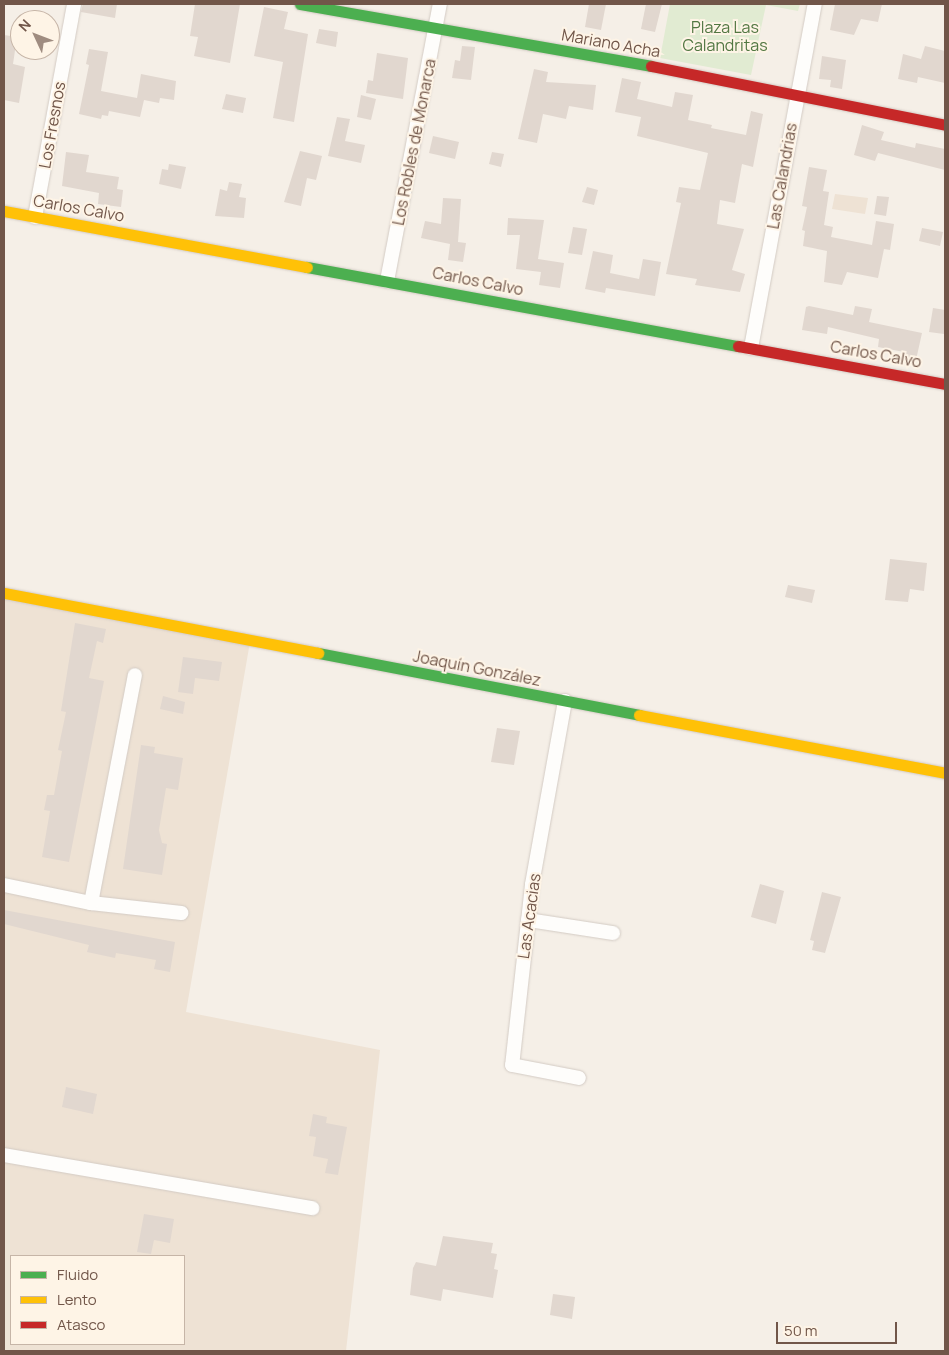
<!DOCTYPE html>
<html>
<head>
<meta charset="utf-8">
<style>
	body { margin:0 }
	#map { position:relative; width:949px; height:1355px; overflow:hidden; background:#f5efe7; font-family:Manrope,sans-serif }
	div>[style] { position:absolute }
	.residential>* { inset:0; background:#eee2d4 }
	.green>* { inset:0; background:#e1ebd2 }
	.building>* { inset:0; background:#e1d7cf }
	.roads { filter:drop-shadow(0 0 1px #d3cbc4) drop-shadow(0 0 1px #d3cbc4) }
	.street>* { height:14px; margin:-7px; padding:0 7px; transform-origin:7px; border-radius:7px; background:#fefdfb }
	.fast>* { height:11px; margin:-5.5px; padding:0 5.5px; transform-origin:5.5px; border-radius:5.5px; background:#4caf50 }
	.slow>* { height:11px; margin:-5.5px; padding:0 5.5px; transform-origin:5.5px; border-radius:5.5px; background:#ffc107 }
	.jam>* { height:11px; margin:-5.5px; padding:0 5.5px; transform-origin:5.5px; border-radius:5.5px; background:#c62828 }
	span { translate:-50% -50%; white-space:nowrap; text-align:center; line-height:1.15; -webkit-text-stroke:4px #fef4e6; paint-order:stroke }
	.park-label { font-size:16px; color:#527742 }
	.street-label { font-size:16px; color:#715649 }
	.frame { position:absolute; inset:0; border:5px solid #715649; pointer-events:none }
	.legend { position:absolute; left:10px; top:1255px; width:175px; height:90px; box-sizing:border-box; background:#fef4e6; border:1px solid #c6b5a7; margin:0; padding:6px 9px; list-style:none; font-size:15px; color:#715649 }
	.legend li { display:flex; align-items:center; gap:10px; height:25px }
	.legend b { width:25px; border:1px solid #c6b5a7 }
	.north { position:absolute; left:10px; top:10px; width:50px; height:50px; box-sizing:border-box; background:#fef4e6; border:1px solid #c6b5a7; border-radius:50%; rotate:313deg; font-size:14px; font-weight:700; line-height:20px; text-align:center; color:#715649 }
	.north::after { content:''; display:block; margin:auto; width:18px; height:22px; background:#9f8c80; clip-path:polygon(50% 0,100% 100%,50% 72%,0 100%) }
	.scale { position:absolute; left:776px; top:1322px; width:121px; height:22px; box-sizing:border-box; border:2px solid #715649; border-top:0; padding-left:6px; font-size:15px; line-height:18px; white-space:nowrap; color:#715649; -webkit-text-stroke:4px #fef4e6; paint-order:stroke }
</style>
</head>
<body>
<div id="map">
	<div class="residential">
		<i style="clip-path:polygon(835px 194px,868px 198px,865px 214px,832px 209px)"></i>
		<i style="clip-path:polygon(evenodd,4px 593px,250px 642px,186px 1012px,380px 1050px,346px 1351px,4px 1351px,4px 593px,11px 1256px,184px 1256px,184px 1344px,11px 1344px,11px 1256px)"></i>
	</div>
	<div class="green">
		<i style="clip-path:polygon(670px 4px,800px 4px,798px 11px,766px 5px,751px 75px,660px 58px)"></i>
	</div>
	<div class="building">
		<i style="clip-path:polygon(83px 4px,117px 4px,115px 18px,81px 12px)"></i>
		<i style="clip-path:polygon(195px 4px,240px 4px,230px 63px,194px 56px,198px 37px,190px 36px)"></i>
		<i style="clip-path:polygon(589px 4px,606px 4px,601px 30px,585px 27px)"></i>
		<i style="clip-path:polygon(646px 4px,662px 4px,655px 32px,641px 29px)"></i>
		<i style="clip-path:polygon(835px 4px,882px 4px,878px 22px,861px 19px,854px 35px,830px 30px)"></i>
		<i style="clip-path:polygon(264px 7px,288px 12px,284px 29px,308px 34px,294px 122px,273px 118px,283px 62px,254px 56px)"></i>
		<i style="clip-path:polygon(319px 29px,338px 32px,336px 47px,316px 43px)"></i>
		<i style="clip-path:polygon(4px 35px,17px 37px,13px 64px,25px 67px,19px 103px,4px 100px)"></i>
		<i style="clip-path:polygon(462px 46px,475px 47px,471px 80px,452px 78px,455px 60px,460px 61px)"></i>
		<i style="clip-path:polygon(925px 46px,945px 51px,945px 83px,918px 77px,917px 83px,898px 79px,903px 54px,921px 59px)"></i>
		<i style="clip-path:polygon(89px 49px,108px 52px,101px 91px,137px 98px,141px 74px,176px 81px,174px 100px,160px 98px,159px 103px,144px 100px,140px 117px,109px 111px,108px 116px,102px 115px,101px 119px,79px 114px,89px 65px,86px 64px)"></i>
		<i style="clip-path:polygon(377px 53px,408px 58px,403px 99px,366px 93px,368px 80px,373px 81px)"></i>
		<i style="clip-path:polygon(822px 56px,846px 60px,842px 89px,830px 87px,831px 80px,819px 79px)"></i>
		<i style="clip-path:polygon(534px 69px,548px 72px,546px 82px,596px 85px,593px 110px,569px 106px,566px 119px,543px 114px,537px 143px,518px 139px)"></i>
		<i style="clip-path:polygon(622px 78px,641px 82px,637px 99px,672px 107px,675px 92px,693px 95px,688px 120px,712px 125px,711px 128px,746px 135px,751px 111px,763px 114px,753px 167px,742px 164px,735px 203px,720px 200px,717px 224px,744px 229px,732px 270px,745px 274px,740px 292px,695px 285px,697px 279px,666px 274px,681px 203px,676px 202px,679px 187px,700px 190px,708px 153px,637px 136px,641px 117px,615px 112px)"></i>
		<i style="clip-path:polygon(226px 94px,246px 98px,243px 113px,222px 109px)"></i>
		<i style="clip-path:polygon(361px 95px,376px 99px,371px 120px,357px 117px)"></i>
		<i style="clip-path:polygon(337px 117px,350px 119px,345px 141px,365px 145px,361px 163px,328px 156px)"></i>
		<i style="clip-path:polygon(862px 125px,884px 132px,881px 140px,915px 148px,916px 143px,945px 149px,945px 170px,878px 153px,875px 161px,854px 155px)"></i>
		<i style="clip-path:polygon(433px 136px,459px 142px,455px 159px,429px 153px)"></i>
		<i style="clip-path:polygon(300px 151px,322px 156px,316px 180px,307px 178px,301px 206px,284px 202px)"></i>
		<i style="clip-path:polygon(66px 152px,89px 155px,86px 172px,119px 177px,117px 189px,123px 190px,121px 207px,98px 204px,99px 193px,62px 186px)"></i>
		<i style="clip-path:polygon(492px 152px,504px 154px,501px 167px,489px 164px)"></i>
		<i style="clip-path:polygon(169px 164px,186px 167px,181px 189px,159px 184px,162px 169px,168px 170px)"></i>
		<i style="clip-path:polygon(809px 167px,827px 170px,823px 191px,829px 192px,824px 225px,833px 227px,831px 237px,872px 245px,876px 221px,894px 224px,890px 250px,884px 249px,878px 278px,847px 272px,842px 285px,824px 282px,827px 251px,803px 246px,805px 231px,802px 230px,807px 207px,802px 206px)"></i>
		<i style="clip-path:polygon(229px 182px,242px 184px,239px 197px,246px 198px,244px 218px,215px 216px,220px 189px,227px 191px)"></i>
		<i style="clip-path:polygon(587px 187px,598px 190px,594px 205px,582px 202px)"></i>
		<i style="clip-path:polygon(877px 196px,889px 197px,886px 216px,874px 214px)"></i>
		<i style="clip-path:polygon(443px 198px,461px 199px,458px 242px,466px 243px,463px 262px,448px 260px,450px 244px,421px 238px,425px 221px,441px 224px)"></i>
		<i style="clip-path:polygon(508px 218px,544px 220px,538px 259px,564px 263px,560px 288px,539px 285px,541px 272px,516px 269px,520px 235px,507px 235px)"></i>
		<i style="clip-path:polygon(573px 227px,587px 229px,582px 255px,568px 253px)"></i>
		<i style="clip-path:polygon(922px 228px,943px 232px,940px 246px,919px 241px)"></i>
		<i style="clip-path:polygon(593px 251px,613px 255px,610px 273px,639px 279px,643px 259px,661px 262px,655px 296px,606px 288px,605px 293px,585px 289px)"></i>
		<i style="clip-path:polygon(809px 306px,853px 315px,855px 306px,872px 309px,869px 322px,922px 333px,916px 360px,903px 357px,904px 352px,878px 347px,879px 339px,828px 327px,827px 334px,802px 330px,806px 307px)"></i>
		<i style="clip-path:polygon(933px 308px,945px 310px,944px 334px,929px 332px)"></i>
		<i style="clip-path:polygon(890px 559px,927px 563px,924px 591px,910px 589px,908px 602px,885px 600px)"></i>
		<i style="clip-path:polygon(788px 585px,815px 590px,812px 603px,785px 597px)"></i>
		<i style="clip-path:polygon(75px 623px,106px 629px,103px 643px,97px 641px,89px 678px,104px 681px,69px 862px,42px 857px,50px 811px,44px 810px,47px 795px,54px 795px,62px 751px,58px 750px,66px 712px,61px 711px)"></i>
		<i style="clip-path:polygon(183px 657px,222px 662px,219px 681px,195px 678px,193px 694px,178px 692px)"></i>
		<i style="clip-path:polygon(163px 696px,185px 702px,183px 714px,160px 709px)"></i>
		<i style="clip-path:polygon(497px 728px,520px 731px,514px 765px,491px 762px)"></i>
		<i style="clip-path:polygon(141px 745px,155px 747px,154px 753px,183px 758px,178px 790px,166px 788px,159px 830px,162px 843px,167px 844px,162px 875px,123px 869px)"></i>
		<i style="clip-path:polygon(760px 884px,784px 891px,776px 924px,751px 917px)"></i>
		<i style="clip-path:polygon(822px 892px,841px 897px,825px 953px,812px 950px,814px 941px,810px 940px)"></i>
		<i style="clip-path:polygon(4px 910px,175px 942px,170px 972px,154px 969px,156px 960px,116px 953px,115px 958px,87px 952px,89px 945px,4px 924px)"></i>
		<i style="clip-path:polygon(66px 1087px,97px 1094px,93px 1114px,62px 1107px)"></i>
		<i style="clip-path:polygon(313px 1114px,327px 1117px,326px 1123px,347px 1127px,338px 1175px,325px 1173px,328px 1159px,313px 1156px,316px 1137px,309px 1136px)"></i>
		<i style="clip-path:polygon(144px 1214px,174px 1219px,170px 1243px,154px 1240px,151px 1254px,137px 1252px)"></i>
		<i style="clip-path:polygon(443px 1236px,493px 1243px,491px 1253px,497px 1254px,494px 1269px,498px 1270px,493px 1298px,443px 1289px,441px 1301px,410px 1295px,413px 1268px,416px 1262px,436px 1266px)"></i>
		<i style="clip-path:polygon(553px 1294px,575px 1297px,572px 1319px,550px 1315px)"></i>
	</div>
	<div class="roads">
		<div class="street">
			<i style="left:35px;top:217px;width:217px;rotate:-79.6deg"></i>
			<i style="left:387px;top:281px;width:282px;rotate:-79.2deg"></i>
			<i style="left:751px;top:348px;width:350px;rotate:-79.5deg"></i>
			<i style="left:565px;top:701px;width:187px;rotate:100.2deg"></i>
			<i style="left:532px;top:885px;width:181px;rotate:96.3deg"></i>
			<i style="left:512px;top:1065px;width:68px;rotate:11deg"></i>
			<i style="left:4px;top:885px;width:89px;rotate:11.7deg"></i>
			<i style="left:91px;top:903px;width:91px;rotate:6.3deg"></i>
			<i style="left:91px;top:903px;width:232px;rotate:-79.1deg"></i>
			<i style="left:528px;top:920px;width:86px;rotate:8.7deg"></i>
			<i style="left:4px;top:1155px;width:313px;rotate:9.8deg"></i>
		</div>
		<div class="fast">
			<i style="left:300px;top:4px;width:356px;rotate:10deg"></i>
			<i style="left:307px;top:267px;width:438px;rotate:10.4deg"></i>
			<i style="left:318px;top:653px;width:327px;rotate:10.9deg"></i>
		</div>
		<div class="slow">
			<i style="left:4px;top:211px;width:308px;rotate:10.5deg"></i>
			<i style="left:4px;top:593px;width:320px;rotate:10.8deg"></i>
			<i style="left:639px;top:715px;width:311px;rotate:10.7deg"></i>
		</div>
		<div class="jam">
			<i style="left:651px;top:66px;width:300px;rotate:11.3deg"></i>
			<i style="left:738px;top:346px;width:210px;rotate:10.4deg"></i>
		</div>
	</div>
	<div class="park-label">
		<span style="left:725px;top:36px">Plaza Las<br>Calandritas</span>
	</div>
	<div class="street-label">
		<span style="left:611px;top:43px;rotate:10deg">Mariano Acha</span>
		<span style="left:52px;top:125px;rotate:-80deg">Los Fresnos</span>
		<span style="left:414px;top:142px;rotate:-79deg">Los Robles de Monarca</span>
		<span style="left:782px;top:176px;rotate:-80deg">Las Calandrias</span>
		<span style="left:79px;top:208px;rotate:10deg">Carlos Calvo</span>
		<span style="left:478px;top:281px;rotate:11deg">Carlos Calvo</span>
		<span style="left:876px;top:354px;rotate:10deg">Carlos Calvo</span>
		<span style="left:477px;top:668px;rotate:11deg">Joaquín González</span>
		<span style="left:529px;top:916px;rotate:-82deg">Las Acacias</span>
	</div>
	<div class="frame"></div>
	<ul class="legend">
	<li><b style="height:6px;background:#4caf50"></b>Fluido</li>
	<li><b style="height:6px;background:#ffc107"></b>Lento</li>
	<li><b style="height:6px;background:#c62828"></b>Atasco</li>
	</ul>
	<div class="north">N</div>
	<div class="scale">50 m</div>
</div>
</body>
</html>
